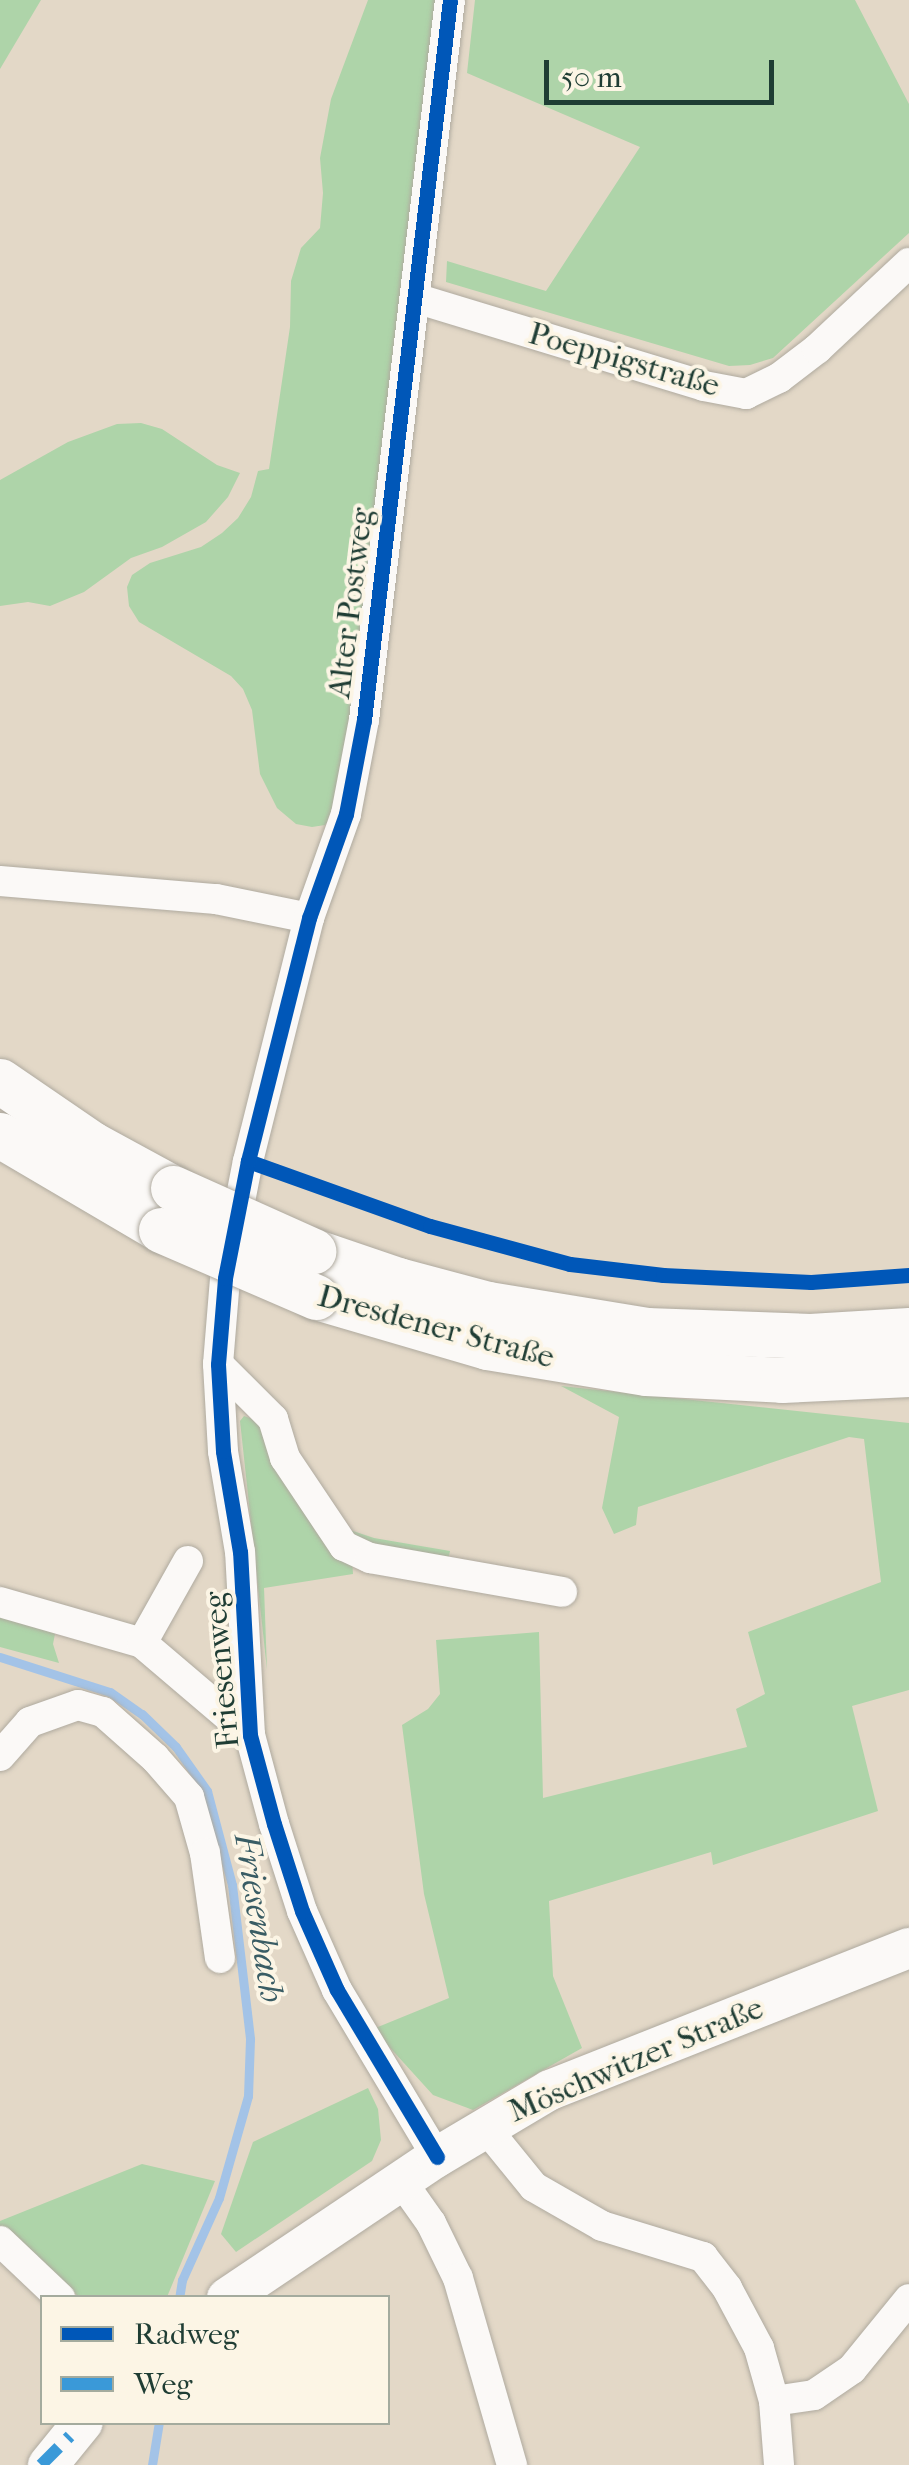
<!DOCTYPE html>
<html>
<head>
<meta charset="utf-8">
<style>
	body { margin:0 }
	#map { position:relative; width:909px; height:2465px; overflow:hidden; background:#e3d8c7; font-family:"IM FELL French Canon",serif }
	div>[style] { position:absolute }
	.green>* { inset:0; background:#aed4a9 }
	.stream>* { height:9px; margin:-4.5px; padding:0 4.5px; transform-origin:4.5px; border-radius:4.5px; background:#a3c3e7 }
	.roads { filter:drop-shadow(0 0 2px #afaa9f) drop-shadow(0 0 2px #afaa9f) }
	.minor>* { height:30px; margin:-15px; padding:0 15px; transform-origin:15px; border-radius:15px; background:#fbf9f7 }
	.secondary>* { height:40px; margin:-20px; padding:0 20px; transform-origin:20px; border-radius:20px; background:#fbf9f7 }
	.primary>* { height:45px; margin:-22.5px; padding:0 22.5px; transform-origin:22.5px; border-radius:22.5px; background:#fbf9f7 }
	.bridges { filter:drop-shadow(0 0 2px #afaa9f) drop-shadow(0 0 2px #afaa9f) }
	.primary-bridge>* { height:45px; margin:-22.5px; padding:0 22.5px; transform-origin:22.5px; border-radius:22.5px; background:#fbf9f7 }
	.quiet>* { height:12px; margin-top:-6px; transform-origin:0; background:repeating-linear-gradient(90deg,#3a99d8 0 25px,transparent 0 37px) }
	.cycleway>* { height:15px; margin:-7.5px; padding:0 7.5px; transform-origin:7.5px; border-radius:7.5px; background:#0057b8 }
	span { translate:-50% -50%; white-space:nowrap; text-align:center; line-height:1.15; -webkit-text-stroke:8px #fcf5e5; paint-order:stroke }
	.street-label { font-size:32px; color:#1f3d34 }
	.water-label { font-size:35px; color:#395c64; font-style:italic }
	.legend { position:absolute; left:40px; top:2295px; width:350px; height:130px; box-sizing:border-box; background:#fcf5e5; border:2px solid #a4ab9e; margin:0; padding:12px 18px; list-style:none; font-size:30px; color:#1f3d34 }
	.legend li { display:flex; align-items:center; gap:20px; height:50px }
	.legend b { width:50px; border:2px solid #a4ab9e }
	.scale { position:absolute; left:544px; top:60px; width:230px; height:45px; box-sizing:border-box; border:5px solid #1f3d34; border-top:0; padding-left:12px; font-size:30px; line-height:35px; white-space:nowrap; color:#1f3d34; -webkit-text-stroke:8px #fcf5e5; paint-order:stroke }
</style>
</head>
<body>
<div id="map">
	<div class="green">
		<i style="clip-path:polygon(0 0,41px 0,0 69px)"></i>
		<i style="clip-path:polygon(368px 0,438px 0,367px 650px,335px 814px,325px 825px,312px 827px,296px 824px,277px 808px,260px 774px,252px 710px,243px 689px,231px 676px,139px 622px,129px 606px,127px 587px,132px 575px,150px 563px,201px 547px,222px 533px,238px 518px,251px 497px,258px 471px,269px 469px,290px 327px,291px 281px,301px 248px,320px 228px,323px 193px,320px 158px,331px 99px)"></i>
		<i style="clip-path:polygon(475px 0,855px 0,909px 104px,909px 233px,773px 358px,750px 365px,729px 366px,446px 282px,447px 261px,546px 291px,640px 147px,467px 73px)"></i>
		<i style="clip-path:polygon(141px 423px,162px 429px,217px 465px,240px 473px,228px 497px,206px 522px,162px 547px,131px 558px,84px 592px,50px 606px,28px 602px,0 606px,0 480px,68px 442px,117px 424px)"></i>
		<i style="clip-path:polygon(561px 1386px,909px 1423px,909px 1690px,852px 1706px,878px 1811px,713px 1865px,711px 1852px,549px 1901px,553px 1976px,582px 2048px,473px 2110px,433px 2095px,373px 2029px,449px 1998px,424px 1894px,402px 1725px,428px 1709px,440px 1694px,436px 1640px,539px 1632px,543px 1798px,747px 1747px,736px 1709px,765px 1694px,748px 1632px,881px 1582px,864px 1439px,849px 1437px,638px 1507px,636px 1525px,614px 1534px,602px 1508px,619px 1417px)"></i>
		<i style="clip-path:polygon(244px 1416px,264px 1423px,292px 1492px,316px 1532px,352px 1558px,353px 1574px,264px 1588px,267px 1670px,240px 1421px)"></i>
		<i style="clip-path:polygon(347px 1529px,374px 1538px,450px 1551px,447px 1565px,374px 1548px,344px 1532px)"></i>
		<i style="clip-path:polygon(0 1612px,56px 1629px,53px 1644px,59px 1663px,0 1647px)"></i>
		<i style="clip-path:polygon(368px 2088px,378px 2109px,381px 2140px,372px 2161px,236px 2252px,221px 2234px,253px 2142px)"></i>
		<i style="clip-path:polygon(142px 2164px,215px 2181px,167px 2297px,79px 2297px,0 2227px,0 2221px)"></i>
	</div>
	<div class="stream">
		<i style="left:0;top:1657px;width:115px;rotate:17.7deg"></i>
		<i style="left:110px;top:1692px;width:39px;rotate:35deg"></i>
		<i style="left:142px;top:1714px;width:47px;rotate:44.1deg"></i>
		<i style="left:176px;top:1747px;width:54px;rotate:54.8deg"></i>
		<i style="left:207px;top:1791px;width:97px;rotate:75.1deg"></i>
		<i style="left:232px;top:1885px;width:155px;rotate:83.3deg"></i>
		<i style="left:250px;top:2039px;width:57px;rotate:92deg"></i>
		<i style="left:248px;top:2096px;width:106px;rotate:105.9deg"></i>
		<i style="left:219px;top:2198px;width:90px;rotate:114.3deg"></i>
		<i style="left:182px;top:2280px;width:18px;rotate:99deg"></i>
		<i style="left:152px;top:2465px;width:44px;rotate:-80.8deg"></i>
	</div>
	<div class="roads">
		<div class="minor">
			<i style="left:415px;top:298px;width:302px;rotate:16.9deg"></i>
			<i style="left:704px;top:386px;width:43px;rotate:10.8deg"></i>
			<i style="left:746px;top:394px;width:37px;rotate:-26deg"></i>
			<i style="left:779px;top:378px;width:48px;rotate:-37.3deg"></i>
			<i style="left:817px;top:349px;width:126px;rotate:-43.1deg"></i>
			<i style="left:0;top:881px;width:217px;rotate:4.8deg"></i>
			<i style="left:216px;top:899px;width:95px;rotate:11.5deg"></i>
			<i style="left:218px;top:1364px;width:78px;rotate:45deg"></i>
			<i style="left:273px;top:1419px;width:41px;rotate:72.9deg"></i>
			<i style="left:285px;top:1458px;width:106px;rotate:56.2deg"></i>
			<i style="left:344px;top:1546px;width:29px;rotate:25deg"></i>
			<i style="left:370px;top:1558px;width:195px;rotate:10deg"></i>
			<i style="left:0;top:1602px;width:148px;rotate:16.1deg"></i>
			<i style="left:142px;top:1643px;width:142px;rotate:40.4deg"></i>
			<i style="left:142px;top:1643px;width:94px;rotate:-60.7deg"></i>
			<i style="left:0;top:1756px;width:45px;rotate:-48.6deg"></i>
			<i style="left:30px;top:1722px;width:51px;rotate:-19.5deg"></i>
			<i style="left:78px;top:1705px;width:26px;rotate:16deg"></i>
			<i style="left:103px;top:1712px;width:69px;rotate:41.5deg"></i>
			<i style="left:155px;top:1758px;width:52px;rotate:48.9deg"></i>
			<i style="left:189px;top:1797px;width:58px;rotate:74.1deg"></i>
			<i style="left:205px;top:1853px;width:106px;rotate:81.9deg"></i>
			<i style="left:485px;top:2127px;width:77px;rotate:50.8deg"></i>
			<i style="left:534px;top:2187px;width:78px;rotate:29.8deg"></i>
			<i style="left:602px;top:2226px;width:106px;rotate:17.1deg"></i>
			<i style="left:703px;top:2257px;width:39px;rotate:52deg"></i>
			<i style="left:727px;top:2288px;width:68px;rotate:61.9deg"></i>
			<i style="left:759px;top:2348px;width:55px;rotate:74.2deg"></i>
			<i style="left:774px;top:2401px;width:64px;rotate:85.5deg"></i>
			<i style="left:437px;top:2157px;width:195px;rotate:-120.9deg"></i>
			<i style="left:337px;top:1990px;width:86px;rotate:-113.9deg"></i>
			<i style="left:302px;top:1911px;width:91px;rotate:-107.8deg"></i>
			<i style="left:274px;top:1824px;width:92px;rotate:-105.1deg"></i>
			<i style="left:250px;top:1735px;width:183px;rotate:-93.1deg"></i>
			<i style="left:240px;top:1552px;width:102px;rotate:-99.6deg"></i>
			<i style="left:223px;top:1451px;width:87px;rotate:-93.3deg"></i>
			<i style="left:218px;top:1364px;width:86px;rotate:-85.3deg"></i>
			<i style="left:225px;top:1278px;width:119px;rotate:-78.9deg"></i>
			<i style="left:248px;top:1161px;width:251px;rotate:-75.9deg"></i>
			<i style="left:309px;top:918px;width:110px;rotate:-70.4deg"></i>
			<i style="left:346px;top:814px;width:96px;rotate:-79.2deg"></i>
			<i style="left:364px;top:720px;width:725px;rotate:-83.19deg"></i>
			<i style="left:402px;top:2182px;width:50px;rotate:54.7deg"></i>
			<i style="left:431px;top:2223px;width:61px;rotate:63.9deg"></i>
			<i style="left:458px;top:2278px;width:195px;rotate:73.9deg"></i>
			<i style="left:0;top:2241px;width:83px;rotate:43.5deg"></i>
			<i style="left:774px;top:2401px;width:40px;rotate:-8.5deg"></i>
			<i style="left:814px;top:2395px;width:46px;rotate:-34.4deg"></i>
			<i style="left:852px;top:2369px;width:90px;rotate:-50.8deg"></i>
		</div>
		<div class="secondary">
			<i style="left:227px;top:2298px;width:253px;rotate:-33.9deg"></i>
			<i style="left:437px;top:2157px;width:131px;rotate:-30.7deg"></i>
			<i style="left:550px;top:2090px;width:386px;rotate:-21.6deg"></i>
			<i style="left:48px;top:2465px;width:55px;rotate:-50.9deg"></i>
		</div>
		<div class="primary">
			<i style="left:0;top:1081px;width:112px;rotate:34.4deg"></i>
			<i style="left:92px;top:1144px;width:92px;rotate:28.5deg"></i>
			<i style="left:0;top:1135px;width:187px;rotate:30.5deg"></i>
			<i style="left:313px;top:1251px;width:90px;rotate:18.8deg"></i>
			<i style="left:398px;top:1280px;width:93px;rotate:14.9deg"></i>
			<i style="left:488px;top:1304px;width:161px;rotate:9.3deg"></i>
			<i style="left:647px;top:1330px;width:163px;rotate:2.1deg"></i>
			<i style="left:810px;top:1336px;width:99px;rotate:-3.5deg"></i>
			<i style="left:316px;top:1297px;width:178px;rotate:16.3deg"></i>
			<i style="left:487px;top:1347px;width:161px;rotate:9.3deg"></i>
			<i style="left:646px;top:1373px;width:136px;rotate:2.9deg"></i>
			<i style="left:782px;top:1380px;width:127px;rotate:-2.7deg"></i>
		</div>
	</div>
	<div class="bridges">
		<div class="primary-bridge">
			<i style="left:173px;top:1188px;width:154px;rotate:24.2deg"></i>
			<i style="left:161px;top:1230px;width:169px;rotate:23.4deg"></i>
		</div>
	</div>
	<div class="quiet">
		<i style="left:41px;top:2465px;width:41px;rotate:-45deg"></i>
	</div>
	<div class="cycleway">
		<i style="left:248px;top:1161px;width:193px;rotate:19.7deg"></i>
		<i style="left:430px;top:1226px;width:145px;rotate:15.2deg"></i>
		<i style="left:570px;top:1264px;width:94px;rotate:6.7deg"></i>
		<i style="left:663px;top:1275px;width:148px;rotate:2.7deg"></i>
		<i style="left:811px;top:1282px;width:98px;rotate:-4.1deg"></i>
		<i style="left:437px;top:2157px;width:195px;rotate:-120.9deg"></i>
		<i style="left:337px;top:1990px;width:86px;rotate:-113.9deg"></i>
		<i style="left:302px;top:1911px;width:91px;rotate:-107.8deg"></i>
		<i style="left:274px;top:1824px;width:92px;rotate:-105.1deg"></i>
		<i style="left:250px;top:1735px;width:183px;rotate:-93.1deg"></i>
		<i style="left:240px;top:1552px;width:102px;rotate:-99.6deg"></i>
		<i style="left:223px;top:1451px;width:87px;rotate:-93.3deg"></i>
		<i style="left:218px;top:1364px;width:86px;rotate:-85.3deg"></i>
		<i style="left:225px;top:1278px;width:119px;rotate:-78.9deg"></i>
		<i style="left:248px;top:1161px;width:251px;rotate:-75.9deg"></i>
		<i style="left:309px;top:918px;width:110px;rotate:-70.4deg"></i>
		<i style="left:346px;top:814px;width:96px;rotate:-79.2deg"></i>
		<i style="left:364px;top:720px;width:725px;rotate:-83.19deg"></i>
	</div>
	<div class="street-label">
		<span style="left:624px;top:360px;rotate:16deg">Poeppigstraße</span>
		<span style="left:351px;top:603px;rotate:-83deg">Alter Postweg</span>
		<span style="left:436px;top:1327px;rotate:15deg">Dresdener Straße</span>
		<span style="left:222px;top:1670px;rotate:-95deg">Friesenweg</span>
		<span style="left:636px;top:2060px;rotate:-23deg">Möschwitzer Straße</span>
	</div>
	<div class="water-label">
		<span style="left:259px;top:1918px;rotate:81deg">Friesenbach</span>
	</div>
	<ul class="legend">
	<li><b style="height:12px;background:#0057b8"></b>Radweg</li>
	<li><b style="height:12px;background:#3a99d8"></b>Weg</li>
	</ul>
	<div class="scale">50 m</div>
</div>
</body>
</html>
